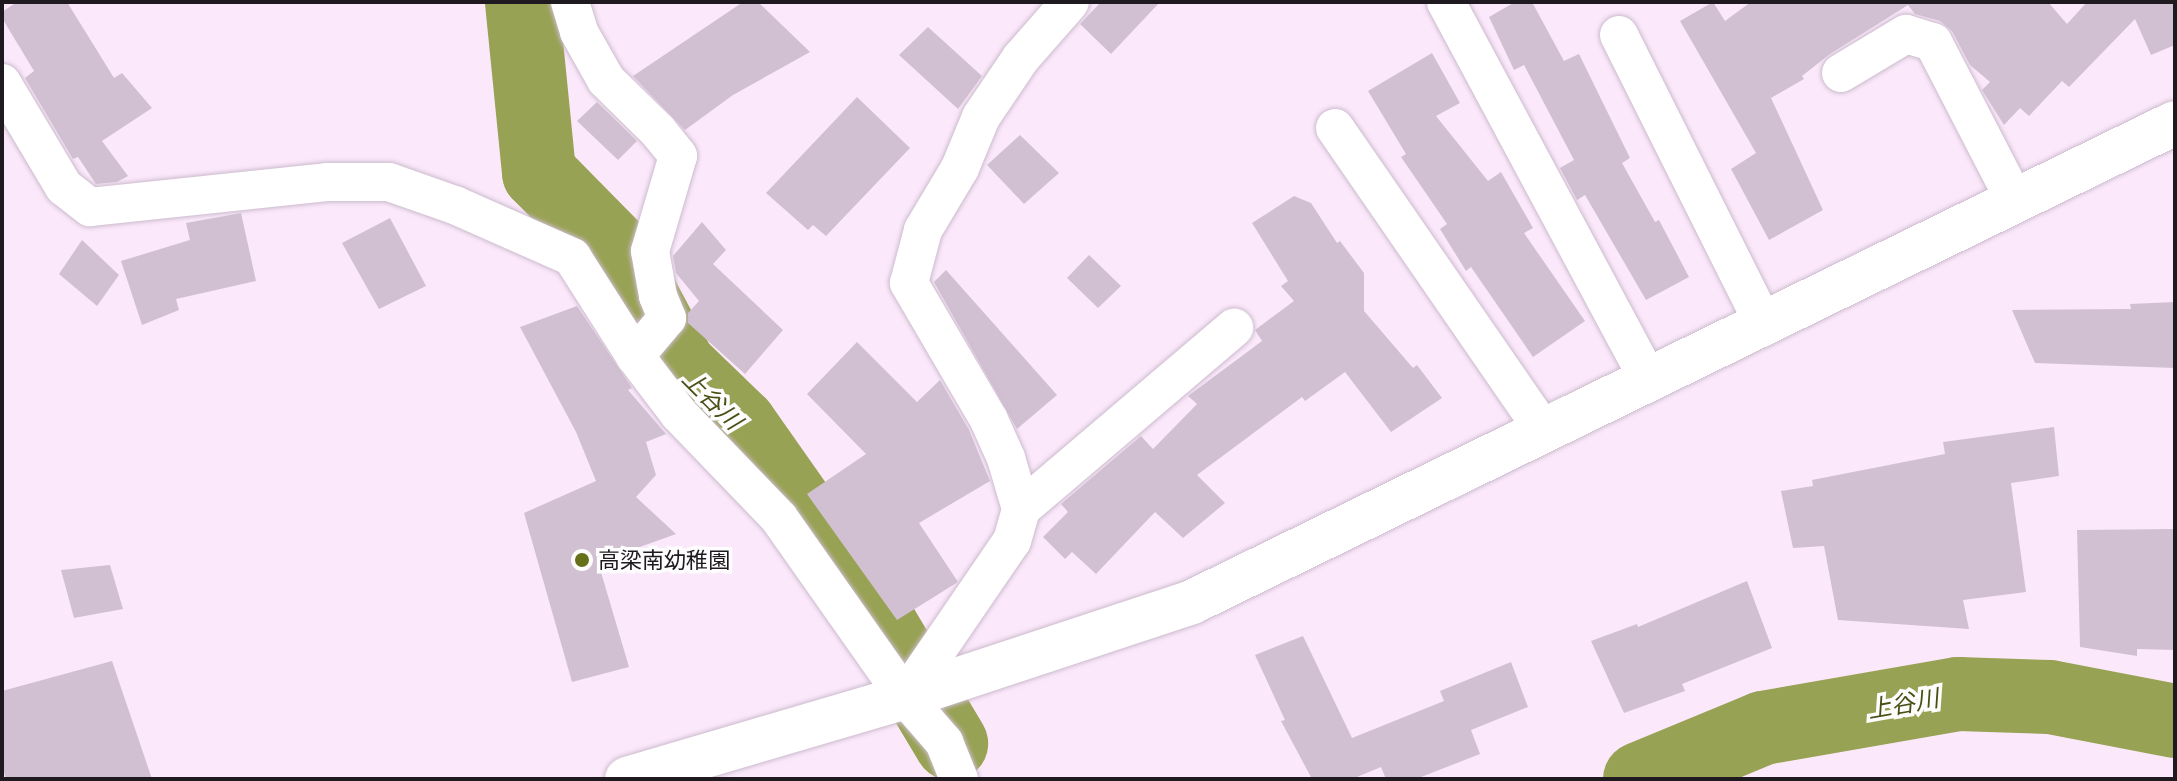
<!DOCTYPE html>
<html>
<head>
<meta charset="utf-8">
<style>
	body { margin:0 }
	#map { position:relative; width:2177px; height:781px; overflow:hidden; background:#fbe9fb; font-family:Ubuntu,"Noto Sans JP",sans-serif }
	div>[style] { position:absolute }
	.river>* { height:74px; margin:-37px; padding:0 37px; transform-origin:37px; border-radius:37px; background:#98a254 }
	.building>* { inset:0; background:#d1c0d2 }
	.roads { filter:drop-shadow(0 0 2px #ccbbcd) drop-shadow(0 0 2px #ccbbcd) }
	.minor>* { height:38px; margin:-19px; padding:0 19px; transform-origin:19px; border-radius:19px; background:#fff }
	.tertiary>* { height:44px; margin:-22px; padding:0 22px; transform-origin:22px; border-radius:22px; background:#fff }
	.dots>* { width:22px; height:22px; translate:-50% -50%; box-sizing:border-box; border:4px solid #fdfdfd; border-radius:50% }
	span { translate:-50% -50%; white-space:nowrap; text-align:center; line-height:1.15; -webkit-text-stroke:7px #fdfdfd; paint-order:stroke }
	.poi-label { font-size:22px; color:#1f1920 }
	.left { translate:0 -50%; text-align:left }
	.water-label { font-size:24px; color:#494f15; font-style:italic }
	.frame { position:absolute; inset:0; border:4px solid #1f1920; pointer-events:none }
</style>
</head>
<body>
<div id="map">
	<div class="river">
		<i style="left:522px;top:2px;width:172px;rotate:84.3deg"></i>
		<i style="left:539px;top:173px;width:114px;rotate:45.4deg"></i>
		<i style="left:619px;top:254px;width:127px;rotate:61.8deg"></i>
		<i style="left:679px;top:366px;width:85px;rotate:44deg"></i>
		<i style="left:740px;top:425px;width:243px;rotate:54.9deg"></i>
		<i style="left:880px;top:624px;width:139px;rotate:59.2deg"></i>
		<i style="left:1640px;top:779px;width:133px;rotate:-22.5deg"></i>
		<i style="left:1763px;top:728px;width:198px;rotate:-9.9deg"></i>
		<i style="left:1958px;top:694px;width:92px;rotate:1.9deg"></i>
		<i style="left:2050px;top:697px;width:127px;rotate:10.9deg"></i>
	</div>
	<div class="building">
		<i style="clip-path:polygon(17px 2px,67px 2px,114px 78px,122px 73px,152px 108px,102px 141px,128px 176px,117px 182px,96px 184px,78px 157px,73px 159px,25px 78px,34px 71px,2px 18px,2px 12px)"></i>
		<i style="clip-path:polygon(743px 2px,758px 2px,810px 52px,733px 95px,685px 130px,633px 76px)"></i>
		<i style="clip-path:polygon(1101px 2px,1160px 2px,1111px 54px,1080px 24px)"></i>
		<i style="clip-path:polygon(1515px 2px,1532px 2px,1564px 61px,1579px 54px,1630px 158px,1622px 163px,1655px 222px,1659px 220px,1689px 277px,1646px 300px,1585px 195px,1577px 200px,1560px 168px,1574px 160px,1524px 65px,1514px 70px,1489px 17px)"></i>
		<i style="clip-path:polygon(1713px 2px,1725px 21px,1751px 2px,2048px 2px,2067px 24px,2087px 2px,2175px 2px,2175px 45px,2151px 55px,2135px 19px,2069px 87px,2062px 81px,2029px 116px,2020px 108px,2004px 125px,1982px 90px,1990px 82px,1970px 65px,1952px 31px,1940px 21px,1915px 14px,1908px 5px,1830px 54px,1802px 76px,1804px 79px,1771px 98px,1823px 210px,1769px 240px,1731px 169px,1756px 153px,1680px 21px)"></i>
		<i style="clip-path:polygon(928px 27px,982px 76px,958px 109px,899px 55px)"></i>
		<i style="clip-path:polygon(1432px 53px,1460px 103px,1436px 116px,1488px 181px,1501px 172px,1533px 228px,1524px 233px,1585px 321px,1533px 357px,1471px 267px,1466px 271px,1440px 229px,1447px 224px,1401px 157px,1406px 154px,1368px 91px)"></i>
		<i style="clip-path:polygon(857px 97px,910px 148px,826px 236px,813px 225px,808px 230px,766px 193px)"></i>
		<i style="clip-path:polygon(597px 102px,637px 141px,618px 160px,577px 121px)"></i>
		<i style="clip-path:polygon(1020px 135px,1059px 173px,1024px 204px,987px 165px)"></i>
		<i style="clip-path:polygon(1294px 196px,1311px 203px,1337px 243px,1340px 241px,1364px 273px,1364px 311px,1413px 368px,1417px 365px,1442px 398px,1391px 432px,1345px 372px,1305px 401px,1302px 397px,1197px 475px,1225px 503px,1183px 538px,1155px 512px,1096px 574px,1072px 552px,1065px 559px,1043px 537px,1068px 512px,1061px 504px,1141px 436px,1153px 449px,1197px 404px,1188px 396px,1262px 341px,1255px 330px,1294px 301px,1281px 286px,1288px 281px,1252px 223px)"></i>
		<i style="clip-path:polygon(241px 213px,256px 281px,176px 299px,179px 310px,142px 325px,121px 261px,190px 240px,186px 223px)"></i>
		<i style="clip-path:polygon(390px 218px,426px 286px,379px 309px,342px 243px)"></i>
		<i style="clip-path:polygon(702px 222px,726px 250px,713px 264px,783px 330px,745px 374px,688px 323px,688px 313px,699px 301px,676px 273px,673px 256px)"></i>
		<i style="clip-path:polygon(82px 240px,119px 275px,97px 306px,59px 274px)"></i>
		<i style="clip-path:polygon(1089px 255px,1121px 286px,1098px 308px,1067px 278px)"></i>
		<i style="clip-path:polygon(946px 270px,1057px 395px,1017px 429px,934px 282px)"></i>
		<i style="clip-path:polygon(2175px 302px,2175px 368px,2035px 363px,2012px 310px,2131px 309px,2130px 304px)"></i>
		<i style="clip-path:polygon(577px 306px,632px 388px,628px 390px,666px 434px,646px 442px,656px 475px,636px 497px,676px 534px,598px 562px,629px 667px,572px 682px,524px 513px,596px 481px,576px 432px,520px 327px)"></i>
		<i style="clip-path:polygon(857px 342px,917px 402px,940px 380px,969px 430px,990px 481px,919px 523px,958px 582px,897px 620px,807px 494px,866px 454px,807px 394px)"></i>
		<i style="clip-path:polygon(2054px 427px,2059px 476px,2011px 483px,2026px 592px,1963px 600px,1969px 629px,1838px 620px,1824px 546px,1793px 548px,1781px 491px,1813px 486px,1812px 480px,1945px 454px,1943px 442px)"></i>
		<i style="clip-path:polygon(2175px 529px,2175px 650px,2137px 649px,2137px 656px,2080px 647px,2077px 530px)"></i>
		<i style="clip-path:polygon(110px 565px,123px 609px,74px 618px,61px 570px)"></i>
		<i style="clip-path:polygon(1747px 581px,1772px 648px,1682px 684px,1685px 691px,1624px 713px,1591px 641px,1637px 624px,1638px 627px)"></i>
		<i style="clip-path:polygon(1303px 636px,1352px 738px,1444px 701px,1440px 691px,1511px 662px,1528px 707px,1471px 730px,1480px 754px,1416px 779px,1386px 779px,1381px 767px,1352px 779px,1312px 779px,1281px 721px,1285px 720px,1255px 655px)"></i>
		<i style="clip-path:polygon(112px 661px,152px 779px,6px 779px,2px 766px,2px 691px)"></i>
	</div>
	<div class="roads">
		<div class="minor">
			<i style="left:570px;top:2px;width:31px;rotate:73deg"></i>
			<i style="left:579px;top:32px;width:55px;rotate:60.6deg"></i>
			<i style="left:606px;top:80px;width:73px;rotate:44.4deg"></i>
			<i style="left:658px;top:131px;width:32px;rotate:51deg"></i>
			<i style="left:678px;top:156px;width:99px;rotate:106.4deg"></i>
			<i style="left:650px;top:251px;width:46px;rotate:79.9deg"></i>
			<i style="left:658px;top:296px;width:24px;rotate:68deg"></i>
			<i style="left:667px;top:318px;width:50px;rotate:130.1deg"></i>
			<i style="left:1446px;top:2px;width:429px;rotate:61.8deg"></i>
			<i style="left:1619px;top:35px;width:323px;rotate:63.4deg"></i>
			<i style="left:1841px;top:73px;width:76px;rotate:-31deg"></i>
			<i style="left:1906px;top:34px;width:28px;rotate:17deg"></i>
			<i style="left:1933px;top:42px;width:179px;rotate:62.7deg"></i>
			<i style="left:2px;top:83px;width:121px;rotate:59.2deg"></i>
			<i style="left:64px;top:187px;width:33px;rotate:38deg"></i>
			<i style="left:90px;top:207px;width:238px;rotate:-6deg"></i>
			<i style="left:327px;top:182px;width:62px"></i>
			<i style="left:389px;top:182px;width:72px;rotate:19.4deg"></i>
			<i style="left:457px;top:206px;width:126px;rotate:23.9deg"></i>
			<i style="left:572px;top:257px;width:117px;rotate:57.5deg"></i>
			<i style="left:635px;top:356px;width:73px;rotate:52.8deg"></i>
			<i style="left:679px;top:414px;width:144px;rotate:46.1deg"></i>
			<i style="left:779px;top:518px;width:219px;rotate:54.9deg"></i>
			<i style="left:905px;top:697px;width:60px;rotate:49.1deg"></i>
			<i style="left:944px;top:742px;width:40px;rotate:68deg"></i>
			<i style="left:1335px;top:128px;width:368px;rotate:55.4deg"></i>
			<i style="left:1021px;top:509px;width:53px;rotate:-106.4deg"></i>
			<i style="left:1006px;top:458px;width:42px;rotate:-114.1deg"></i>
			<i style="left:989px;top:420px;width:159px;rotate:-120.3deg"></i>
			<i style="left:909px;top:283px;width:55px;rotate:-75.2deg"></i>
			<i style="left:923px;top:230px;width:72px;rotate:-59.2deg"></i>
			<i style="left:960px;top:168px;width:55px;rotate:-67.6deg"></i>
			<i style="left:981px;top:117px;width:71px;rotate:-55.9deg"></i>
			<i style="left:1021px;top:58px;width:74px;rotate:-48.8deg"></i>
			<i style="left:905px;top:697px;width:189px;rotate:-55.6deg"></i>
			<i style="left:1012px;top:541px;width:33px;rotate:-74deg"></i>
			<i style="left:1021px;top:509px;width:280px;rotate:-40.4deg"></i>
		</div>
		<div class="tertiary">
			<i style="left:627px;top:779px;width:290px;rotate:-16.4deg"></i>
			<i style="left:905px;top:697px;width:302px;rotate:-18.3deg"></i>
			<i style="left:1192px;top:602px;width:1093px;rotate:-25.98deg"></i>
		</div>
	</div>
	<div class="dots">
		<i style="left:582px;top:560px;background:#667018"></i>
	</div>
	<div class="poi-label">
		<span class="left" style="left:598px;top:560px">高梁南幼稚園</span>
	</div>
	<div class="water-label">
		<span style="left:712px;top:400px;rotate:45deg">上谷川</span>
		<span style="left:1903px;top:704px;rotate:-10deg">上谷川</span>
	</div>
	<div class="frame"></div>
</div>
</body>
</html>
